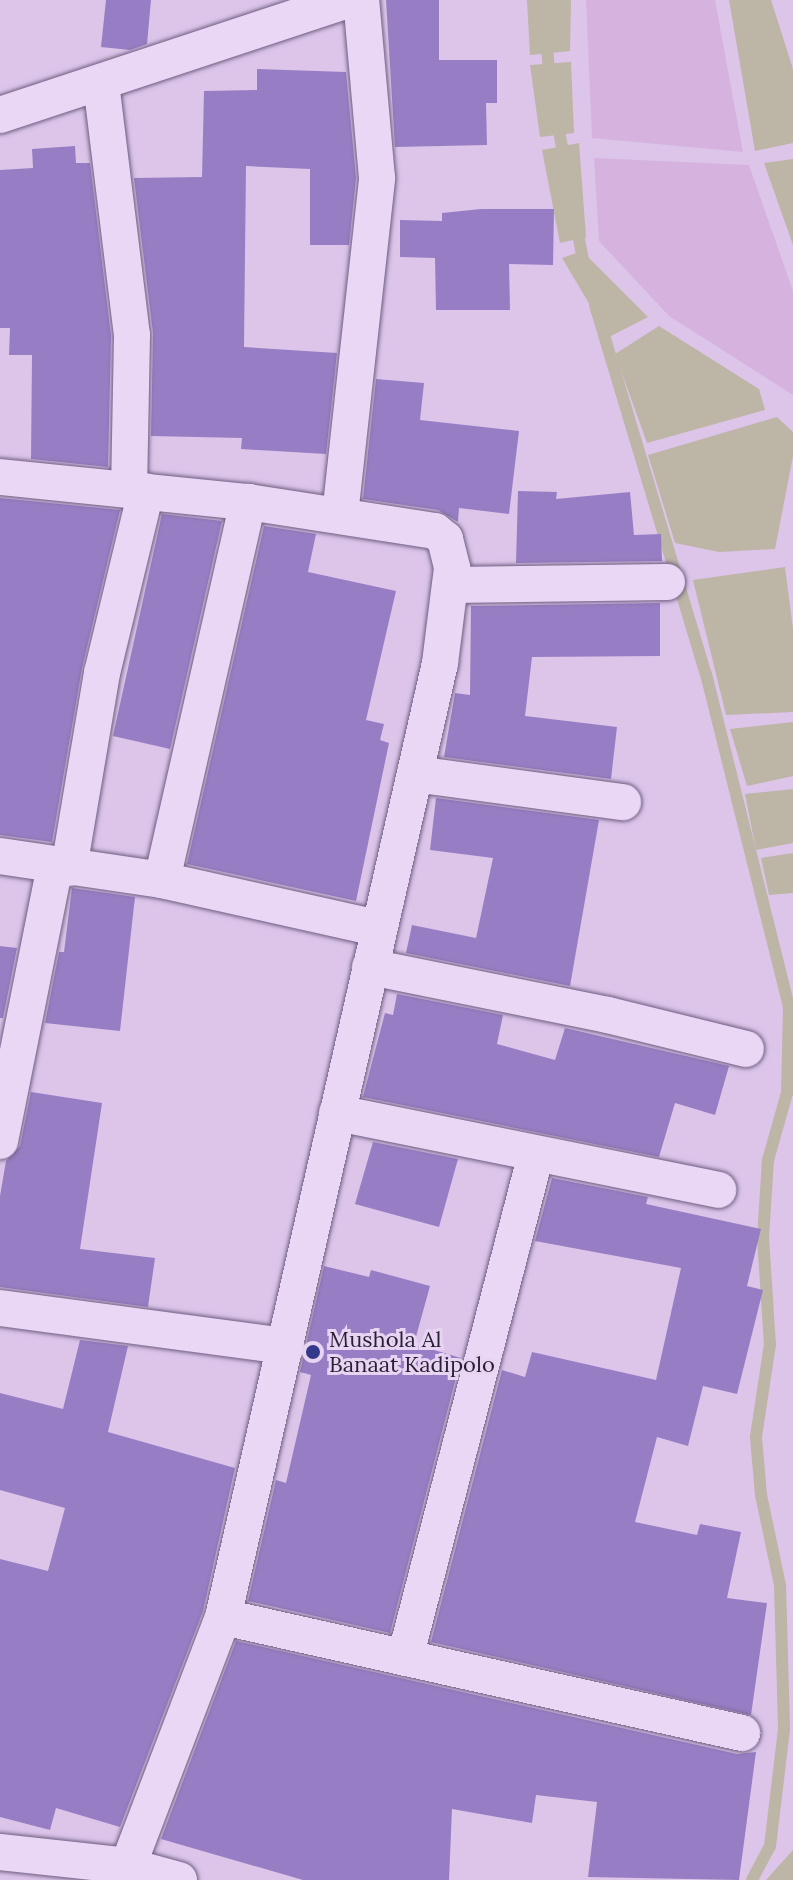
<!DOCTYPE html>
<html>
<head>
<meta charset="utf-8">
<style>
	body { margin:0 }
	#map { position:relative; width:793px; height:1880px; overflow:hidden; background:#dcc5e9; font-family:Lora,serif }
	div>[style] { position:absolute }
	.farmland>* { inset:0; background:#d5b3de }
	.water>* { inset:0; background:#bdb5a6 }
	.stream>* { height:12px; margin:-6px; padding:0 6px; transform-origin:6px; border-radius:6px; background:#bdb5a6 }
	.building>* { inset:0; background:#977ec4 }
	.roads { filter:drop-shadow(0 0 2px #6e5d82) drop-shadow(0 0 2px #6e5d82) }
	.minor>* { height:36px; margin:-18px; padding:0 18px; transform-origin:18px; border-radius:18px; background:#ead7f5 }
	.dots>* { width:22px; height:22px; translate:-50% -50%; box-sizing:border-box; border:4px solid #e7d4f2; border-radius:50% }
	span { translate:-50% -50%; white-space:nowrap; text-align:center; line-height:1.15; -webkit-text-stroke:6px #e7d4f2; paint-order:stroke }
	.poi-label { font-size:22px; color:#281f34 }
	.left { translate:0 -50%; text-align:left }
</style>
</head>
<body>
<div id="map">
	<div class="farmland">
		<i style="clip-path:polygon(586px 0,715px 0,743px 152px,592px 138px)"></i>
		<i style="clip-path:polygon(594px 158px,749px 165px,793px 291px,793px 395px,669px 316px,599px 241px)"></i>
	</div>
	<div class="water">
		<i style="clip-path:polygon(527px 0,571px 0,570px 51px,530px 55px)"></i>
		<i style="clip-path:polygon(729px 0,771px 0,793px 69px,793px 143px,755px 151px)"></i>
		<i style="clip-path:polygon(571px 62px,574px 133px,540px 137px,530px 65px)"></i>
		<i style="clip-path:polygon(579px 143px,586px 237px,560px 243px,542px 150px)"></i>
		<i style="clip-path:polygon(793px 159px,793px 245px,764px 163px)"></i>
		<i style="clip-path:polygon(582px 251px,648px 317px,609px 337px,562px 258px)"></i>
		<i style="clip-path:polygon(659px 326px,759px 389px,765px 410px,647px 443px,615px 354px)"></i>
		<i style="clip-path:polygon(777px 417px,793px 432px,793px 456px,775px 549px,719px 552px,675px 543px,648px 455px)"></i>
		<i style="clip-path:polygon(785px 567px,793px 629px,793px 712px,726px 715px,693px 580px)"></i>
		<i style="clip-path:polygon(793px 722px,793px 776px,747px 786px,730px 729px)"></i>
		<i style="clip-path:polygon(793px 789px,793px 843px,756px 850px,745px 794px)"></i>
		<i style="clip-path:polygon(793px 853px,793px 893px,769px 895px,761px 858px)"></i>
		<i style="clip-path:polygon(793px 1850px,793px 1880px,766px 1880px)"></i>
	</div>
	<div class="stream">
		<i style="left:546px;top:38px;width:42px;rotate:84.6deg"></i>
		<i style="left:557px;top:121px;width:42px;rotate:79deg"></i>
		<i style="left:576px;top:224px;width:42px;rotate:79deg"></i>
		<i style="left:595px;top:305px;width:385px;rotate:73.3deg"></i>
		<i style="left:706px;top:674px;width:343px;rotate:76deg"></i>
		<i style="left:789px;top:1007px;width:86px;rotate:91.3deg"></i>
		<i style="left:787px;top:1093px;width:70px;rotate:105.8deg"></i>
		<i style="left:768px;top:1160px;width:77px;rotate:93.7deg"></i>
		<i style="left:763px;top:1237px;width:107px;rotate:86.3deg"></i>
		<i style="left:770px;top:1344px;width:94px;rotate:98.6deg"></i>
		<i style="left:756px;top:1437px;width:58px;rotate:85.1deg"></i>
		<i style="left:761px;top:1495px;width:92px;rotate:78.1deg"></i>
		<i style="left:780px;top:1585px;width:144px;rotate:88.4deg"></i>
		<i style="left:784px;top:1729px;width:118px;rotate:96.8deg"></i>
		<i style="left:770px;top:1846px;width:38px;rotate:118deg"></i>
	</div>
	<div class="building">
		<i style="clip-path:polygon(106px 0,151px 0,147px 44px,130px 50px,101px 47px)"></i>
		<i style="clip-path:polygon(386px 0,439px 0,439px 60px,497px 60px,497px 103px,486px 103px,487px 145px,395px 147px)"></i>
		<i style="clip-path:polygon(257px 69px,346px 72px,356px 178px,349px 245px,310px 245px,310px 169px,246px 166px,244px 347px,337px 353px,326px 454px,241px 449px,242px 438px,151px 436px,153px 333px,134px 178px,202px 177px,204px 91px,257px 90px)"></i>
		<i style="clip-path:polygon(75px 146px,76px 163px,90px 163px,111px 336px,108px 467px,31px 459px,32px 355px,9px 355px,10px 328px,0 328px,0 170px,33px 168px,32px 149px)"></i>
		<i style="clip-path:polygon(481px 209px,554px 209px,553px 265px,509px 264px,510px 310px,436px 310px,435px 258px,400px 257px,400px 220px,442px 221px,442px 213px)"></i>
		<i style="clip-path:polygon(376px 379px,424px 383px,420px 420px,519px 431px,509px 514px,459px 508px,458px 522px,438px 510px,363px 499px)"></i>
		<i style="clip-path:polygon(518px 491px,557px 492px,556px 499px,630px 492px,634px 535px,661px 534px,662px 561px,516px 563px)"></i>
		<i style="clip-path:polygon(0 498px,120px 510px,82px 668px,52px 842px,0 835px)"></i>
		<i style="clip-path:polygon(162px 514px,222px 521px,170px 749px,113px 736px)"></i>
		<i style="clip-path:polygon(264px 526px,316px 534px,308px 572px,396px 591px,366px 720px,384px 724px,380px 740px,389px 743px,356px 901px,187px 864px)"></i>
		<i style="clip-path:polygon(660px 603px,660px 656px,532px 657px,525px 716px,617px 727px,611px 779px,444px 757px,455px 693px,470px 695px,471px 606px)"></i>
		<i style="clip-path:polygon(436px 798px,599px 820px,570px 986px,406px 953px,412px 925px,476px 938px,493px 858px,430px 850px)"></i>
		<i style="clip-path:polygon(72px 888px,135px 897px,120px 1031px,45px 1023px,59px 952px,64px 952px)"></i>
		<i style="clip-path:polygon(0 946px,17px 948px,3px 1018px,0 1018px)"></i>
		<i style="clip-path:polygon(397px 994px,503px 1015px,497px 1044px,555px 1060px,565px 1028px,729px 1066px,715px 1115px,675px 1103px,659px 1157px,363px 1097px,385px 1013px,393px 1015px)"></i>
		<i style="clip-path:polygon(31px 1092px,102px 1103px,80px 1249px,155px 1258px,148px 1307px,0 1287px,0 1196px,6px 1161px,20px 1146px)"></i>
		<i style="clip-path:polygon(373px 1142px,458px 1159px,439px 1227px,355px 1204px)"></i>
		<i style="clip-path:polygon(552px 1178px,648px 1197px,646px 1204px,761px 1229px,747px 1286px,763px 1290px,737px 1394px,703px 1386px,688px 1446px,657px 1437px,635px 1522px,697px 1535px,700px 1524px,741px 1532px,727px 1598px,767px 1603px,751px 1715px,431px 1642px,502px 1370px,525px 1377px,532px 1352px,656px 1380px,681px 1268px,535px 1241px)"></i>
		<i style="clip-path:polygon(324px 1266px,369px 1277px,371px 1270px,430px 1286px,414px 1344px,461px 1358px,390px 1633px,248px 1601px,276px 1480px,286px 1483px,311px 1375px,300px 1372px)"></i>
		<i style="clip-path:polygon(80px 1340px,128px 1346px,108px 1432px,235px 1468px,203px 1611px,120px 1827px,56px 1808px,50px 1830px,0 1817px,0 1559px,48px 1571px,65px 1508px,0 1490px,0 1393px,63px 1409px)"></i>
		<i style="clip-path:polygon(236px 1641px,737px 1754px,756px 1752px,739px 1880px,588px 1877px,597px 1802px,536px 1795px,532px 1823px,452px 1809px,449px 1880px,303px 1880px,161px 1839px)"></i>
	</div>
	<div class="roads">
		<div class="minor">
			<i style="left:101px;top:83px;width:254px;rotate:83deg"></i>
			<i style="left:132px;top:335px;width:155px;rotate:91.1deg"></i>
			<i style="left:0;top:115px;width:367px;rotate:-18.3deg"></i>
			<i style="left:0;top:477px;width:249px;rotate:5.8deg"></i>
			<i style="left:248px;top:502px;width:189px;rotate:8.8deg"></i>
			<i style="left:435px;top:531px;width:13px;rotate:39deg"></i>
			<i style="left:445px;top:539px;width:30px;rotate:76deg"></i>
			<i style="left:452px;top:568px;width:96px;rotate:97.2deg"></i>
			<i style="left:440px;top:663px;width:978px;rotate:102.81deg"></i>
			<i style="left:223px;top:1617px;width:267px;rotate:110.9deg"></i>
			<i style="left:340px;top:515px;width:339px;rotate:-83.7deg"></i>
			<i style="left:377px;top:178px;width:179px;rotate:-95.1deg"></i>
			<i style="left:451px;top:585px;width:216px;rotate:-0.8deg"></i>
			<i style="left:415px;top:774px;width:210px;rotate:7.7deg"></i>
			<i style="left:0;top:856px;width:164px;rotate:8.4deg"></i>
			<i style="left:162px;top:880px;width:220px;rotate:12.6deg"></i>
			<i style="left:69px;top:868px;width:198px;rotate:-80.4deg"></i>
			<i style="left:102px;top:673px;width:187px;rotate:-76.4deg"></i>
			<i style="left:162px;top:880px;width:388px;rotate:-77.2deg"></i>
			<i style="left:370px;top:967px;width:243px;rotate:11.4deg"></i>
			<i style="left:608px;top:1015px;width:142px;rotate:13.8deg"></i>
			<i style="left:337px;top:1113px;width:389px;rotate:11.4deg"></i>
			<i style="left:0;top:1141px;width:280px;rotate:-78.7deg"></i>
			<i style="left:0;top:1308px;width:289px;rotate:7.6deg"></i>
			<i style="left:223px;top:1617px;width:532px;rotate:12.6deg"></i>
			<i style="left:405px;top:1658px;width:521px;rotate:-75.43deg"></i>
			<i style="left:0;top:1852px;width:129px;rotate:6.2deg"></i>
			<i style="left:128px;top:1866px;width:53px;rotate:15.4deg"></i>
		</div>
	</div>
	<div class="dots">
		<i style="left:313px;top:1352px;background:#33398b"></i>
	</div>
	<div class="poi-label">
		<span class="left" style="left:329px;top:1352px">Mushola Al<br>Banaat Kadipolo</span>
	</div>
</div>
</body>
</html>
